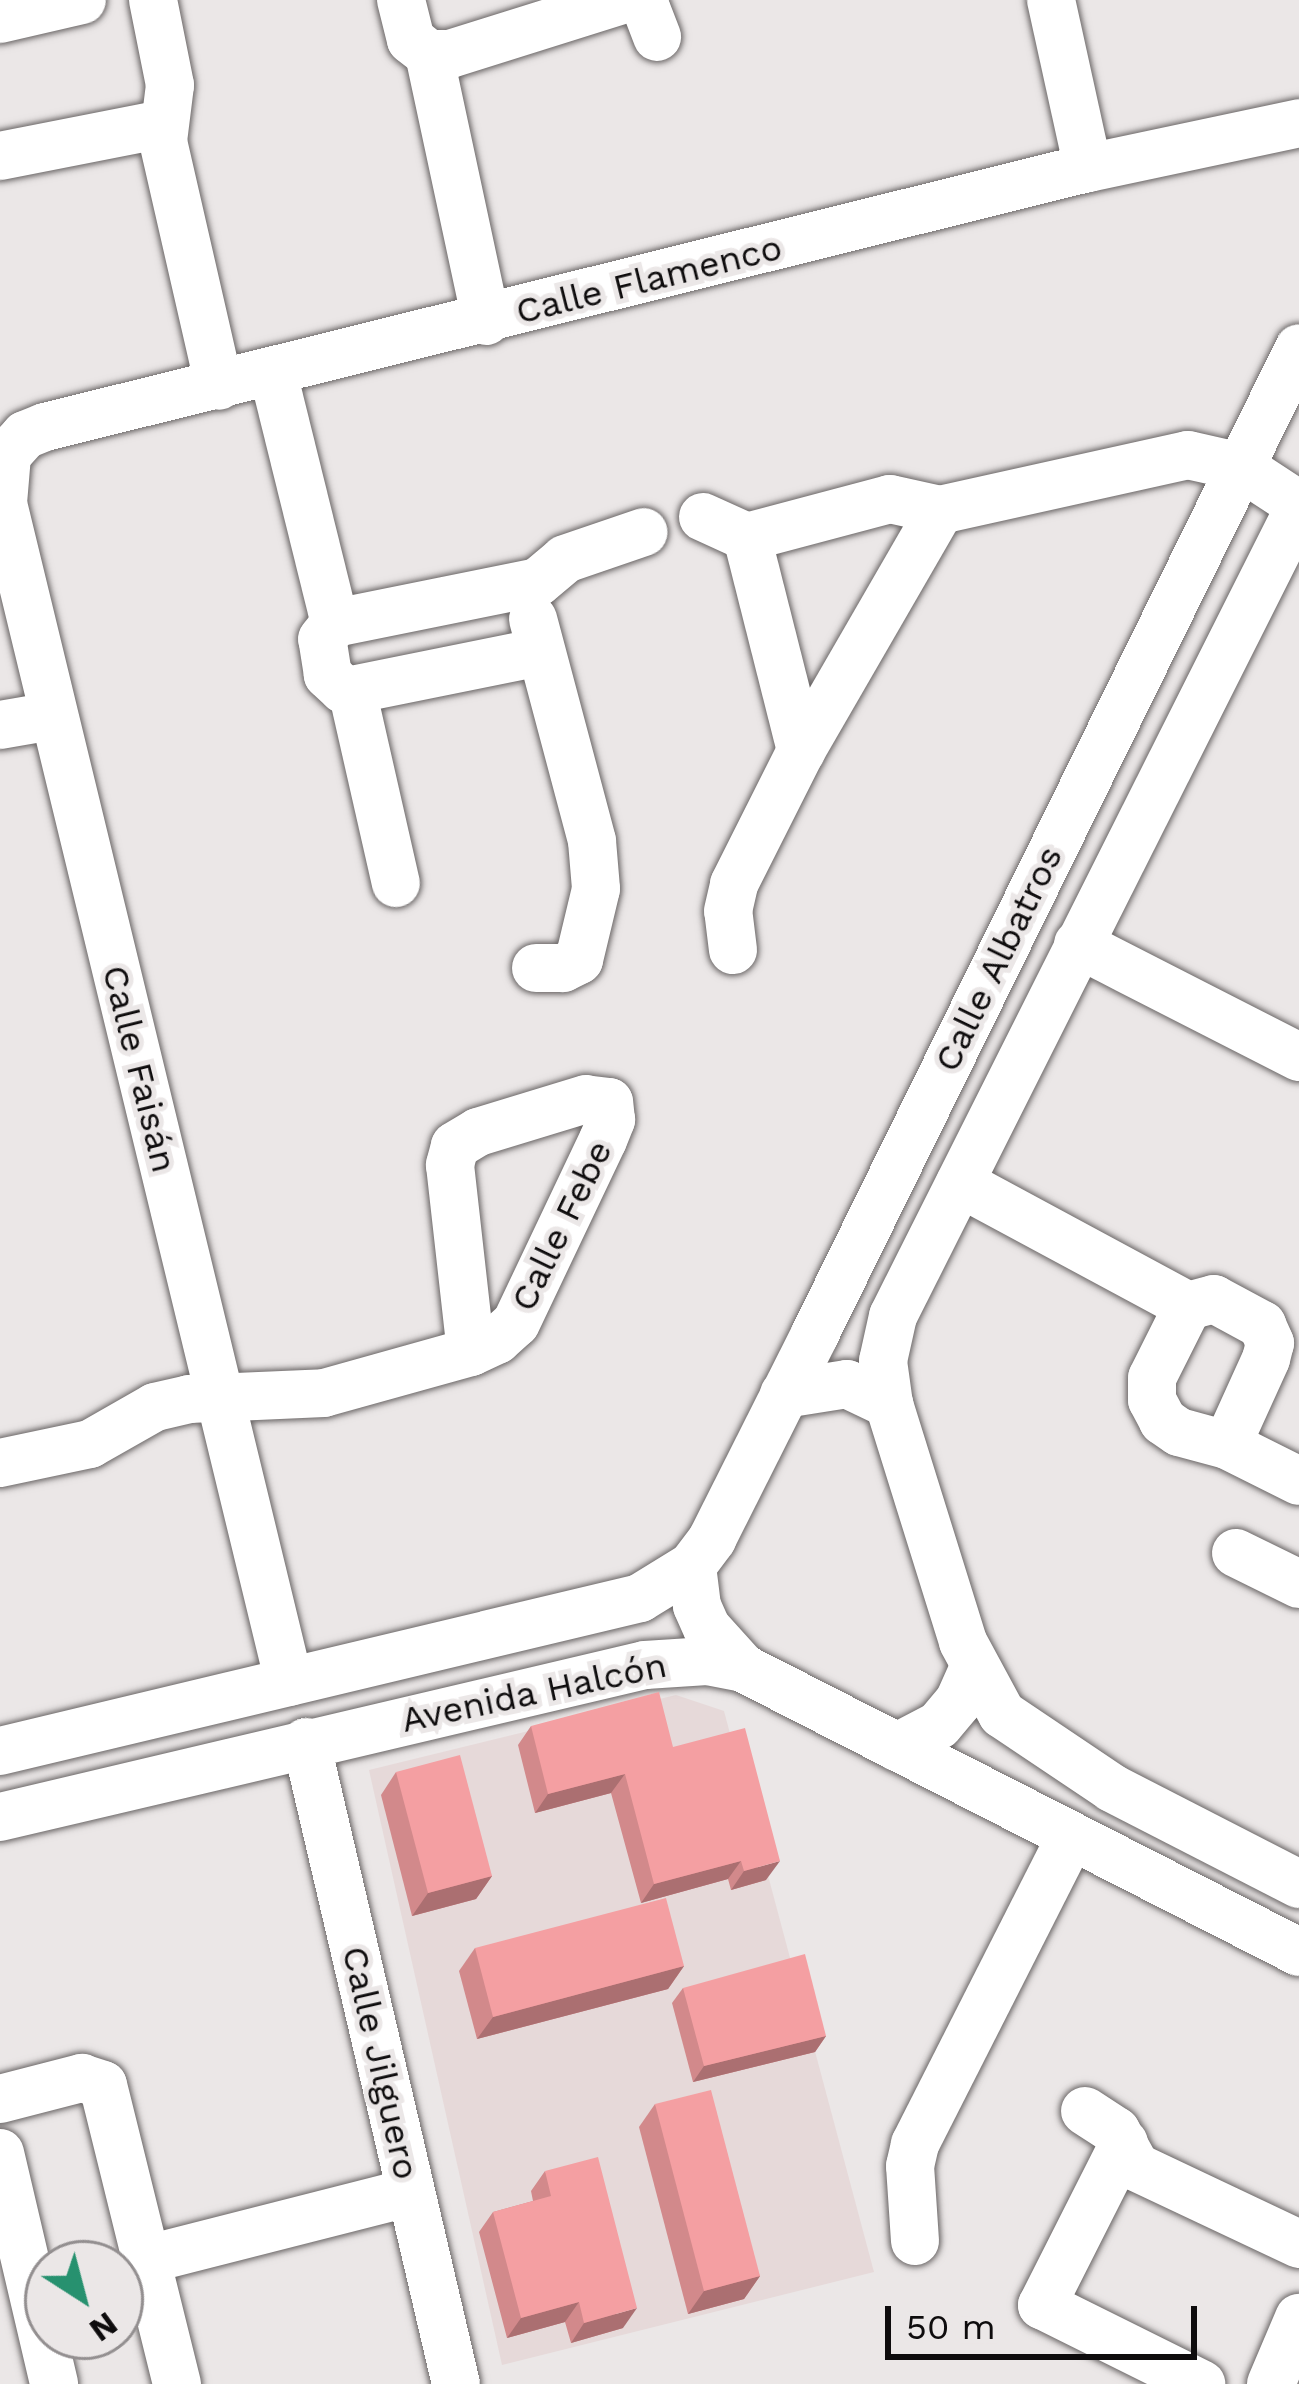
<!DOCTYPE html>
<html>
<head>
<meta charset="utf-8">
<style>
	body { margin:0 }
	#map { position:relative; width:1299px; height:2384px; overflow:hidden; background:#ebe7e7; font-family:"Work Sans",sans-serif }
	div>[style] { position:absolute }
	.built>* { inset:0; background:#e6d9d9 }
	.roads { filter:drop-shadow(0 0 3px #6a6666) drop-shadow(0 0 3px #6a6666) }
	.minor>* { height:48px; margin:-24px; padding:0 24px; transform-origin:24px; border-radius:24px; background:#fff }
	.wall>* { inset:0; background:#d2898b }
	.shaded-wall>* { inset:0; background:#ab6f71 }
	.building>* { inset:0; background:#f49fa2 }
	span { translate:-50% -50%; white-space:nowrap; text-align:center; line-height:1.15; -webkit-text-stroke:10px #ebe7e7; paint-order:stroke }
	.street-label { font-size:36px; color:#0e0c0d }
	.north { position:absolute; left:24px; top:2240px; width:120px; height:120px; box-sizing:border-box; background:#ebe7e7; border:3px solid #938f90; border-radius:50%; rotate:144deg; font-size:33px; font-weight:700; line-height:48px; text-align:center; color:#0e0c0d }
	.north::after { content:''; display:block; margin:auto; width:42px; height:54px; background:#27916f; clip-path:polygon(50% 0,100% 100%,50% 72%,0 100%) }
	.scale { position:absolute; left:885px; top:2306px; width:312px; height:54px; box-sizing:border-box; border:6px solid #0e0c0d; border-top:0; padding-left:15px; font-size:36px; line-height:42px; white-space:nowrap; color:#0e0c0d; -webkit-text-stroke:9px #ebe7e7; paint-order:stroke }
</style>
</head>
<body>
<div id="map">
	<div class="built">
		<i style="clip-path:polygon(676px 1695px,724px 1711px,874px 2272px,502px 2365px,369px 1770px)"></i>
	</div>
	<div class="roads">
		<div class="minor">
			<i style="left:153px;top:0;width:87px;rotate:78.7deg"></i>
			<i style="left:170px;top:85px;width:56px;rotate:97.1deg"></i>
			<i style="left:163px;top:141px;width:251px;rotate:77.1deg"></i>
			<i style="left:401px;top:0;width:41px;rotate:76deg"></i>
			<i style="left:411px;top:40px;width:23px;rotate:38deg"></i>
			<i style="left:429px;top:54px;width:273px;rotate:77.9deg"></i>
			<i style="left:638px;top:0;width:11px;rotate:45deg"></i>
			<i style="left:646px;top:8px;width:31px;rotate:69deg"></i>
			<i style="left:1051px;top:0;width:172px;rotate:77.6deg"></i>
			<i style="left:0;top:19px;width:84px;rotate:-13deg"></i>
			<i style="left:429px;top:54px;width:21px"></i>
			<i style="left:450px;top:54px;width:180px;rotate:-17.4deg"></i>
			<i style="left:0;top:156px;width:166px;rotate:-11.1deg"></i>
			<i style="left:273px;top:373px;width:258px;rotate:76.1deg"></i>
			<i style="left:1299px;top:508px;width:904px;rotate:116.68deg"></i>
			<i style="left:893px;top:1316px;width:46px;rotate:102.5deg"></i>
			<i style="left:883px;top:1361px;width:43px;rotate:82.1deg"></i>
			<i style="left:889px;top:1404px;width:249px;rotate:72.7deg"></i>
			<i style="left:963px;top:1642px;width:82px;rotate:61.6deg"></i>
			<i style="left:1002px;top:1714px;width:133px;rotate:33.9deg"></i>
			<i style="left:1112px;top:1788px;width:210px;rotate:27.2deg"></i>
			<i style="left:703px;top:517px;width:48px;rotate:24.4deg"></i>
			<i style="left:747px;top:537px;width:148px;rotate:-14.9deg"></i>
			<i style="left:890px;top:499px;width:51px;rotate:12.4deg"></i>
			<i style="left:940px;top:510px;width:254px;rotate:-12.5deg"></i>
			<i style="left:1188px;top:455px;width:54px;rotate:12.8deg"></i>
			<i style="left:1241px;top:467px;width:69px;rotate:33.2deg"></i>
			<i style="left:747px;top:537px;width:221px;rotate:75.8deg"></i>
			<i style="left:533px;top:619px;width:230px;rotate:75.1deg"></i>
			<i style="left:592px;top:841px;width:48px;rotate:85.2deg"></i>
			<i style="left:596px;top:889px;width:73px;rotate:103.5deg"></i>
			<i style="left:579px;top:960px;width:18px;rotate:153deg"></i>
			<i style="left:563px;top:968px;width:27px;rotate:180deg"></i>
			<i style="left:540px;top:652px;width:192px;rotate:168.6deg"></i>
			<i style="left:352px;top:690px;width:9px;rotate:-174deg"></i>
			<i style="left:343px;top:689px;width:21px;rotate:-137deg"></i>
			<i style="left:328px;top:675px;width:36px;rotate:-99deg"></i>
			<i style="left:322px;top:639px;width:21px;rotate:-51deg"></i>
			<i style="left:335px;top:623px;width:207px;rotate:-11.4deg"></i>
			<i style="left:538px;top:582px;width:35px;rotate:-40deg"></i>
			<i style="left:565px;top:559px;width:83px;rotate:-18.9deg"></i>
			<i style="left:352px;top:690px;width:198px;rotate:77.2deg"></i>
			<i style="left:0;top:725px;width:53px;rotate:-9.8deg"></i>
			<i style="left:1078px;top:944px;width:248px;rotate:27.1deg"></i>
			<i style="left:733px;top:950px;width:39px;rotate:-97deg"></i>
			<i style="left:728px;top:911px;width:28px;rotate:-77deg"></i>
			<i style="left:734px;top:884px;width:149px;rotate:-63.3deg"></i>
			<i style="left:801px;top:751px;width:278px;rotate:-60deg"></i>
			<i style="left:960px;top:1183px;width:259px;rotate:28.3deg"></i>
			<i style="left:1188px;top:1306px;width:27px;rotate:-15deg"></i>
			<i style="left:1214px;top:1299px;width:55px;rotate:28.4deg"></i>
			<i style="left:1262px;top:1325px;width:20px;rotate:66deg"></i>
			<i style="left:1270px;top:1343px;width:16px;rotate:104deg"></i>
			<i style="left:1266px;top:1359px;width:94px;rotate:114.4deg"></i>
			<i style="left:1188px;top:1306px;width:80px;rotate:116.6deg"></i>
			<i style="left:1152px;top:1378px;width:22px;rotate:90deg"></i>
			<i style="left:1152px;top:1400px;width:24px;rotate:62deg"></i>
			<i style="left:1163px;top:1421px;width:19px;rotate:35deg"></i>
			<i style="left:1179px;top:1432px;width:50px;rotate:15.2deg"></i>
			<i style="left:1227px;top:1445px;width:80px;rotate:26.6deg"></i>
			<i style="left:784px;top:1394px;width:64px;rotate:-9deg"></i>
			<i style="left:847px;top:1384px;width:47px;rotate:25.5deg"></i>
			<i style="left:0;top:1463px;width:92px;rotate:-11.9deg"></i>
			<i style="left:90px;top:1444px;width:75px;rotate:-29.6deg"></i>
			<i style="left:155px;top:1407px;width:35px;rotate:-13deg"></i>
			<i style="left:189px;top:1399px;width:135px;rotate:-2.5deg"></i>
			<i style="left:324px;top:1393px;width:153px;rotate:-15.6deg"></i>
			<i style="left:471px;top:1352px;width:29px;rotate:-25deg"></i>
			<i style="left:497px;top:1340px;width:25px;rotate:-42deg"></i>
			<i style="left:516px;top:1323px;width:203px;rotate:-64.6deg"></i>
			<i style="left:603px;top:1140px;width:22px;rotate:-68deg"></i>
			<i style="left:611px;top:1120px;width:18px;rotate:-96deg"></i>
			<i style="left:609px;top:1102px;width:23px;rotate:-173deg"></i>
			<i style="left:586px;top:1099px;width:113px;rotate:163deg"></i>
			<i style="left:478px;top:1132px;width:27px;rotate:149deg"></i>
			<i style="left:455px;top:1146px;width:20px;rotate:105deg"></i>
			<i style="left:450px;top:1165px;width:188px;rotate:83.6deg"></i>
			<i style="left:1236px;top:1553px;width:70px;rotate:26.2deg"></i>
			<i style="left:692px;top:1566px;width:40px;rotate:82.9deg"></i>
			<i style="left:697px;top:1606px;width:24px;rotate:66deg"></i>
			<i style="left:707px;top:1628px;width:54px;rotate:48deg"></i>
			<i style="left:289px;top:1682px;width:1213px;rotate:-103.64deg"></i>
			<i style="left:3px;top:503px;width:48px;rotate:-85.2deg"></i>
			<i style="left:7px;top:455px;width:27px;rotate:-48deg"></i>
			<i style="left:25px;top:435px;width:22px;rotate:-22deg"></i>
			<i style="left:45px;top:427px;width:1075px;rotate:-13.95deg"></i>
			<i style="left:1088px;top:168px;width:216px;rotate:-12deg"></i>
			<i style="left:306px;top:1742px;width:659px;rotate:76.85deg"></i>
			<i style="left:897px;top:1747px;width:47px;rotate:-27.6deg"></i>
			<i style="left:939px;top:1725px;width:31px;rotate:-50deg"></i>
			<i style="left:959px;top:1701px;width:34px;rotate:-66deg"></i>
			<i style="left:0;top:1751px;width:658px;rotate:-13.44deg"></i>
			<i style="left:640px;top:1598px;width:61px;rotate:-31.6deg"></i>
			<i style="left:692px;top:1566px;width:34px;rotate:-53deg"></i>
			<i style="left:712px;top:1539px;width:229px;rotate:-63.3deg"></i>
			<i style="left:815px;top:1334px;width:1098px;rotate:-63.85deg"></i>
			<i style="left:0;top:1817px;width:663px;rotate:-13.26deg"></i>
			<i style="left:645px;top:1665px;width:62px;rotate:-3.7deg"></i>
			<i style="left:707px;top:1661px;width:37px;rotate:11deg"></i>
			<i style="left:743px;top:1668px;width:624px;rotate:27.06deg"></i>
			<i style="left:0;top:2099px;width:85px;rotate:-14.4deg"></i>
			<i style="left:82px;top:2078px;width:22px;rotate:18deg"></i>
			<i style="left:103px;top:2085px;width:308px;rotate:76.1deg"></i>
			<i style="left:1085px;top:2111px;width:37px;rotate:33deg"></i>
			<i style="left:1116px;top:2131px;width:41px;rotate:60.9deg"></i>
			<i style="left:1136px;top:2167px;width:180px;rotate:25.3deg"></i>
			<i style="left:1124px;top:2143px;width:182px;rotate:116.8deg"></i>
			<i style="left:1042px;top:2305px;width:178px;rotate:26.4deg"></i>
			<i style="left:0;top:2153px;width:237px;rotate:76.8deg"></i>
			<i style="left:915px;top:2241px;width:75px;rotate:-93.8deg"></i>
			<i style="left:910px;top:2166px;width:23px;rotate:-77deg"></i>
			<i style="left:915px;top:2144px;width:343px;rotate:-63.1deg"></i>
			<i style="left:148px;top:2259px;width:270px;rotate:-14.3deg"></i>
			<i style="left:1271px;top:2384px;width:72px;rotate:-67deg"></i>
		</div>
	</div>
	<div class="wall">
		<i style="clip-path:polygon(531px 1726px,673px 1747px,766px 1880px,731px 1890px,728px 1879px,641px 1903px,611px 1793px,535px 1813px,518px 1745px)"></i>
		<i style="clip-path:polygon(396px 1772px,492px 1876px,476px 1899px,412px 1916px,381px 1795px)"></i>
		<i style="clip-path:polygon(475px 1948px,684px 1966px,668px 1989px,477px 2039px,459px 1971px)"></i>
		<i style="clip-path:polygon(683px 1988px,826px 2036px,815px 2052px,693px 2082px,672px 2003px)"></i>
		<i style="clip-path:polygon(655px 2104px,760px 2276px,744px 2299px,688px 2314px,639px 2127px)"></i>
		<i style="clip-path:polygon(545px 2171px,623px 2328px,571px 2343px,565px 2322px,507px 2338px,479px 2232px,493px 2212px,533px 2201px,531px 2191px)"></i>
	</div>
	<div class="shaded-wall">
		<i style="clip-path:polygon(625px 1774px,611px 1793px,535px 1813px,548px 1794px)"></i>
		<i style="clip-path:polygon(741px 1861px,728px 1879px,641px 1903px,654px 1884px)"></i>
		<i style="clip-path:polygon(780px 1861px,766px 1880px,731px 1890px,744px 1871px)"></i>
		<i style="clip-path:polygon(492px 1876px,476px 1899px,412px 1916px,428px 1893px)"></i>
		<i style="clip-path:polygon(684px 1966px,668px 1989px,477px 2039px,493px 2017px)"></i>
		<i style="clip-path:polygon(826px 2036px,815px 2052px,693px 2082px,704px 2066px)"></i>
		<i style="clip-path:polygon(760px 2276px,744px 2299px,688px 2314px,704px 2291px)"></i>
		<i style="clip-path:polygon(579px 2302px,565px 2322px,507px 2338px,521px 2318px)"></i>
		<i style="clip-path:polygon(637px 2308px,623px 2328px,571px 2343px,584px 2323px)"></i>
	</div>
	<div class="building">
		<i style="clip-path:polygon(659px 1692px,673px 1747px,745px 1728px,780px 1861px,744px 1871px,741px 1861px,654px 1884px,625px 1774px,548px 1794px,531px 1726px)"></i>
		<i style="clip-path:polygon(460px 1755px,492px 1876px,428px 1893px,396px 1772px)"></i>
		<i style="clip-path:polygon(666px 1898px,684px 1966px,493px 2017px,475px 1948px)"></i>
		<i style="clip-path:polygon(805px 1954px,826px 2036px,704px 2066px,683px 1988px)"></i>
		<i style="clip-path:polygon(711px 2090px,760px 2276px,704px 2291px,655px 2104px)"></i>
		<i style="clip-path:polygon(598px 2157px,637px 2308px,584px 2323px,579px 2302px,521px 2318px,493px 2212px,551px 2196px,545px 2171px)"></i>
	</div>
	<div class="street-label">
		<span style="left:649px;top:280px;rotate:-14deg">Calle Flamenco</span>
		<span style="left:999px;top:959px;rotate:-64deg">Calle Albatros</span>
		<span style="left:139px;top:1069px;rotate:76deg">Calle Faisán</span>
		<span style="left:562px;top:1226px;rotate:-64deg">Calle Febe</span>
		<span style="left:534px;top:1693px;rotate:-12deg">Avenida Halcón</span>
		<span style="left:380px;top:2063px;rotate:77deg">Calle Jilguero</span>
	</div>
	<div class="north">N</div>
	<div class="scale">50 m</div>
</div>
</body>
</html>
